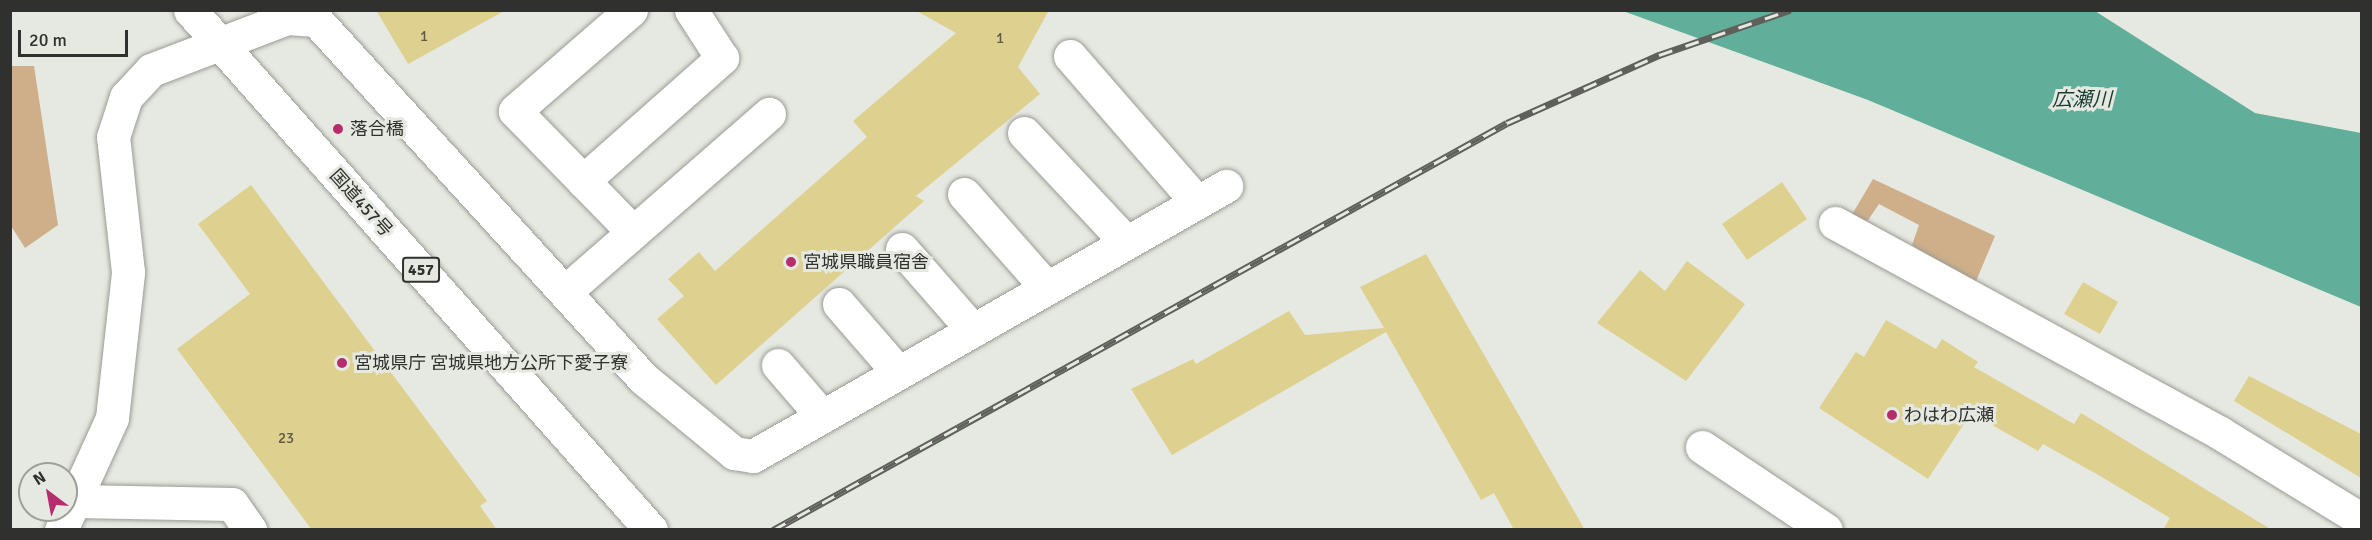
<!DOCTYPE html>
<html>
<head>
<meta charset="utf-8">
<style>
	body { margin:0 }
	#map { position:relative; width:2372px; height:540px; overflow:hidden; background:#e6e9e1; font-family:Signika,"Noto Sans JP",sans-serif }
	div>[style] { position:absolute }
	.green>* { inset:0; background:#ceaf8a }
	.water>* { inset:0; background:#61af9a }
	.building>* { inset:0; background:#ded08f }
	.roads { filter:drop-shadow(0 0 2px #999c95) drop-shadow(0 0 2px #999c95) }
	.minor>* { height:33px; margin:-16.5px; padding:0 16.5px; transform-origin:16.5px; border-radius:16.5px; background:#fff }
	.highway>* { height:33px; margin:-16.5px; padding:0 16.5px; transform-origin:16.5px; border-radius:16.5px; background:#fff }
	.rail>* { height:7px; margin-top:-3.5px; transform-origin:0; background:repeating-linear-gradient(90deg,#e6e9e1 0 14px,#5f605c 0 28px); box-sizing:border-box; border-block:2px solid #5f605c }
	.dots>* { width:16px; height:16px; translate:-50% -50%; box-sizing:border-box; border:3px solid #e6e9e1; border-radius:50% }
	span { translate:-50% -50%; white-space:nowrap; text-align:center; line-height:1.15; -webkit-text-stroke:6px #e6e9e1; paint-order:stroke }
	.number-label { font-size:15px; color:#5c5946 }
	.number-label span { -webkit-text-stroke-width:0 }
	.shield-label span { padding:2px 4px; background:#e6e9e1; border:2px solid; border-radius:4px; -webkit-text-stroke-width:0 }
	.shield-label { font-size:16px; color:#30312e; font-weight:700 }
	.poi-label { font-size:18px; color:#30312e }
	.left { translate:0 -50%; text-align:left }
	.street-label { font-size:18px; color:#30312e }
	.water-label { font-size:20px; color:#173c33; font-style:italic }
	.frame { position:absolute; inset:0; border:12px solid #30312e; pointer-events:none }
	.north { position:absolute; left:18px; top:462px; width:60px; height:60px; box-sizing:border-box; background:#e6e9e1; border:2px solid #9d9f99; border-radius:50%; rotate:328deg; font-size:16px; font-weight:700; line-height:24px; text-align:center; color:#30312e }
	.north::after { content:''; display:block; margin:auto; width:21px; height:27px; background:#b62d6d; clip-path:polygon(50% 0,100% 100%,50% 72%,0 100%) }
	.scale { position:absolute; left:18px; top:30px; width:110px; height:27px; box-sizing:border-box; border:3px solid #30312e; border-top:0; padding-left:8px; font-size:18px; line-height:21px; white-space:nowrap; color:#30312e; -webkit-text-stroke:4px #e6e9e1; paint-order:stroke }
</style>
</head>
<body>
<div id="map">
	<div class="green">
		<i style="clip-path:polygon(11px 66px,34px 66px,58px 225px,25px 248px,11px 226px)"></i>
		<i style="clip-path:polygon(1873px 179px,1995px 236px,1974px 286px,1912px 245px,1919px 225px,1879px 204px,1864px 226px,1850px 218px)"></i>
	</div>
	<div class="water">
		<i style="clip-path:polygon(1623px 11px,2095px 11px,2255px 113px,2361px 133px,2361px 307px,1868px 100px)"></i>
	</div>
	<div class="building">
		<i style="clip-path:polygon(376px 10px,506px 10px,408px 64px)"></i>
		<i style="clip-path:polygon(915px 10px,1049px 10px,1018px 67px,1040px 94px,916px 196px,924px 201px,716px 385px,657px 319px,684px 296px,668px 279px,699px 252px,715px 271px,867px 137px,853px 121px,956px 33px)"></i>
		<i style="clip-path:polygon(1782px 182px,1807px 219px,1747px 260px,1722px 224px)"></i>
		<i style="clip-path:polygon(251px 185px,487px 501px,480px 506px,497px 530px,312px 530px,177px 349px,250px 294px,198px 224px)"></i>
		<i style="clip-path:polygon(1426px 254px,1585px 530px,1514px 530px,1494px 493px,1481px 500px,1386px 332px,1172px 455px,1131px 389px,1193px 359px,1196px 364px,1289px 311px,1305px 335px,1384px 328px,1360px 287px)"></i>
		<i style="clip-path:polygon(1687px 261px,1745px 304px,1686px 381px,1597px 323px,1640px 270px,1665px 291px)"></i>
		<i style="clip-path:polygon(2083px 282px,2118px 302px,2100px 334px,2064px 314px)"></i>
		<i style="clip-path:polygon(1886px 320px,1936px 349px,1942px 339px,1978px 362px,1974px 367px,2074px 424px,2081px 413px,2272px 530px,2163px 530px,2170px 518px,2100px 476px,2043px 444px,2038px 451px,1971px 413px,1928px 479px,1819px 408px,1856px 352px,1864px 357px)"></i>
		<i style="clip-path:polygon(2249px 376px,2361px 434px,2361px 478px,2234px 401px)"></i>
	</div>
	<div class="roads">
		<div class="minor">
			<i style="left:631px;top:10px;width:154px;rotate:139deg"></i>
			<i style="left:515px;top:111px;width:169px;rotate:45.7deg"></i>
			<i style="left:1070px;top:56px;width:194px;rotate:49deg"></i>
			<i style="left:1024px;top:133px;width:149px;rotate:46.9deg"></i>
			<i style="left:583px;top:181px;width:186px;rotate:-41.5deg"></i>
			<i style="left:722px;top:58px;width:57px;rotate:-122.9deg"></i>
			<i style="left:964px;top:194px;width:125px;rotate:48.6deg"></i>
			<i style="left:1835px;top:223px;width:439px;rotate:28.6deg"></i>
			<i style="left:2220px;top:433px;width:167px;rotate:31.5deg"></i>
			<i style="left:902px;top:249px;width:108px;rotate:48.8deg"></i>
			<i style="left:567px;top:290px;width:268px;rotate:-41.1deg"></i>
			<i style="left:839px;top:304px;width:90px;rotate:49.1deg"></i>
			<i style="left:778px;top:365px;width:67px;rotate:49.2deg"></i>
			<i style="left:1702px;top:447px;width:149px;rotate:33.8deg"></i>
			<i style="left:76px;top:501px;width:156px;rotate:1.1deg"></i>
			<i style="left:232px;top:504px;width:32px;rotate:55deg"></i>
			<i style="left:61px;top:530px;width:123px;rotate:-65.5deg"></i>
			<i style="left:112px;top:418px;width:147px;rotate:-83.7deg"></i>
			<i style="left:128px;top:272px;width:136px;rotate:-96.3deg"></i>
			<i style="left:113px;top:137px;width:42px;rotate:-72deg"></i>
			<i style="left:126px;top:97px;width:37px;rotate:-47deg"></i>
			<i style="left:151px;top:70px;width:146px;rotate:-20.9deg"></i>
			<i style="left:287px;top:18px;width:29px;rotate:4deg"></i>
			<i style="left:316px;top:20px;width:486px;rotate:47.6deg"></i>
			<i style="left:644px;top:379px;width:117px;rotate:39.4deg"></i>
			<i style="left:734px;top:453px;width:19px;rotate:9deg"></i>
			<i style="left:753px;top:456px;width:545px;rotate:-29.72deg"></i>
		</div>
		<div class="highway">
			<i style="left:190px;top:10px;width:695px;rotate:48.44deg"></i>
		</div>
	</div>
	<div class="rail">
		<i style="left:773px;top:530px;width:839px;rotate:-29.01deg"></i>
		<i style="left:1507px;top:123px;width:167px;rotate:-24.1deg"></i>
		<i style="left:1659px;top:55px;width:139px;rotate:-19deg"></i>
	</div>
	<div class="dots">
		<i style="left:338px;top:129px;background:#b62d6d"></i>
		<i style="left:791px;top:262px;background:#b62d6d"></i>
		<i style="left:342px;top:363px;background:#b62d6d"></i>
		<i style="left:1892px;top:415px;background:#b62d6d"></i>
	</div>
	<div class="number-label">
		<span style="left:424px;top:37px">1</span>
		<span style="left:1000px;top:39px">1</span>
		<span style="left:286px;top:439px">23</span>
	</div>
	<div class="shield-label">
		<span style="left:421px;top:270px">457</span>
	</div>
	<div class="poi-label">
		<span class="left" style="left:350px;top:129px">落合橋</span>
		<span class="left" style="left:803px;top:262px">宮城県職員宿舎</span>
		<span class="left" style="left:354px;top:363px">宮城県庁 宮城県地方公所下愛子寮</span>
		<span class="left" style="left:1904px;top:415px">わはわ広瀬</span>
	</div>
	<div class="street-label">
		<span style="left:361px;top:203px;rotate:48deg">国道457号</span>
	</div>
	<div class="water-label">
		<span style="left:2082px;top:99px">広瀬川</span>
	</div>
	<div class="frame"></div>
	<div class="north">N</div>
	<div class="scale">20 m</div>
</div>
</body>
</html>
